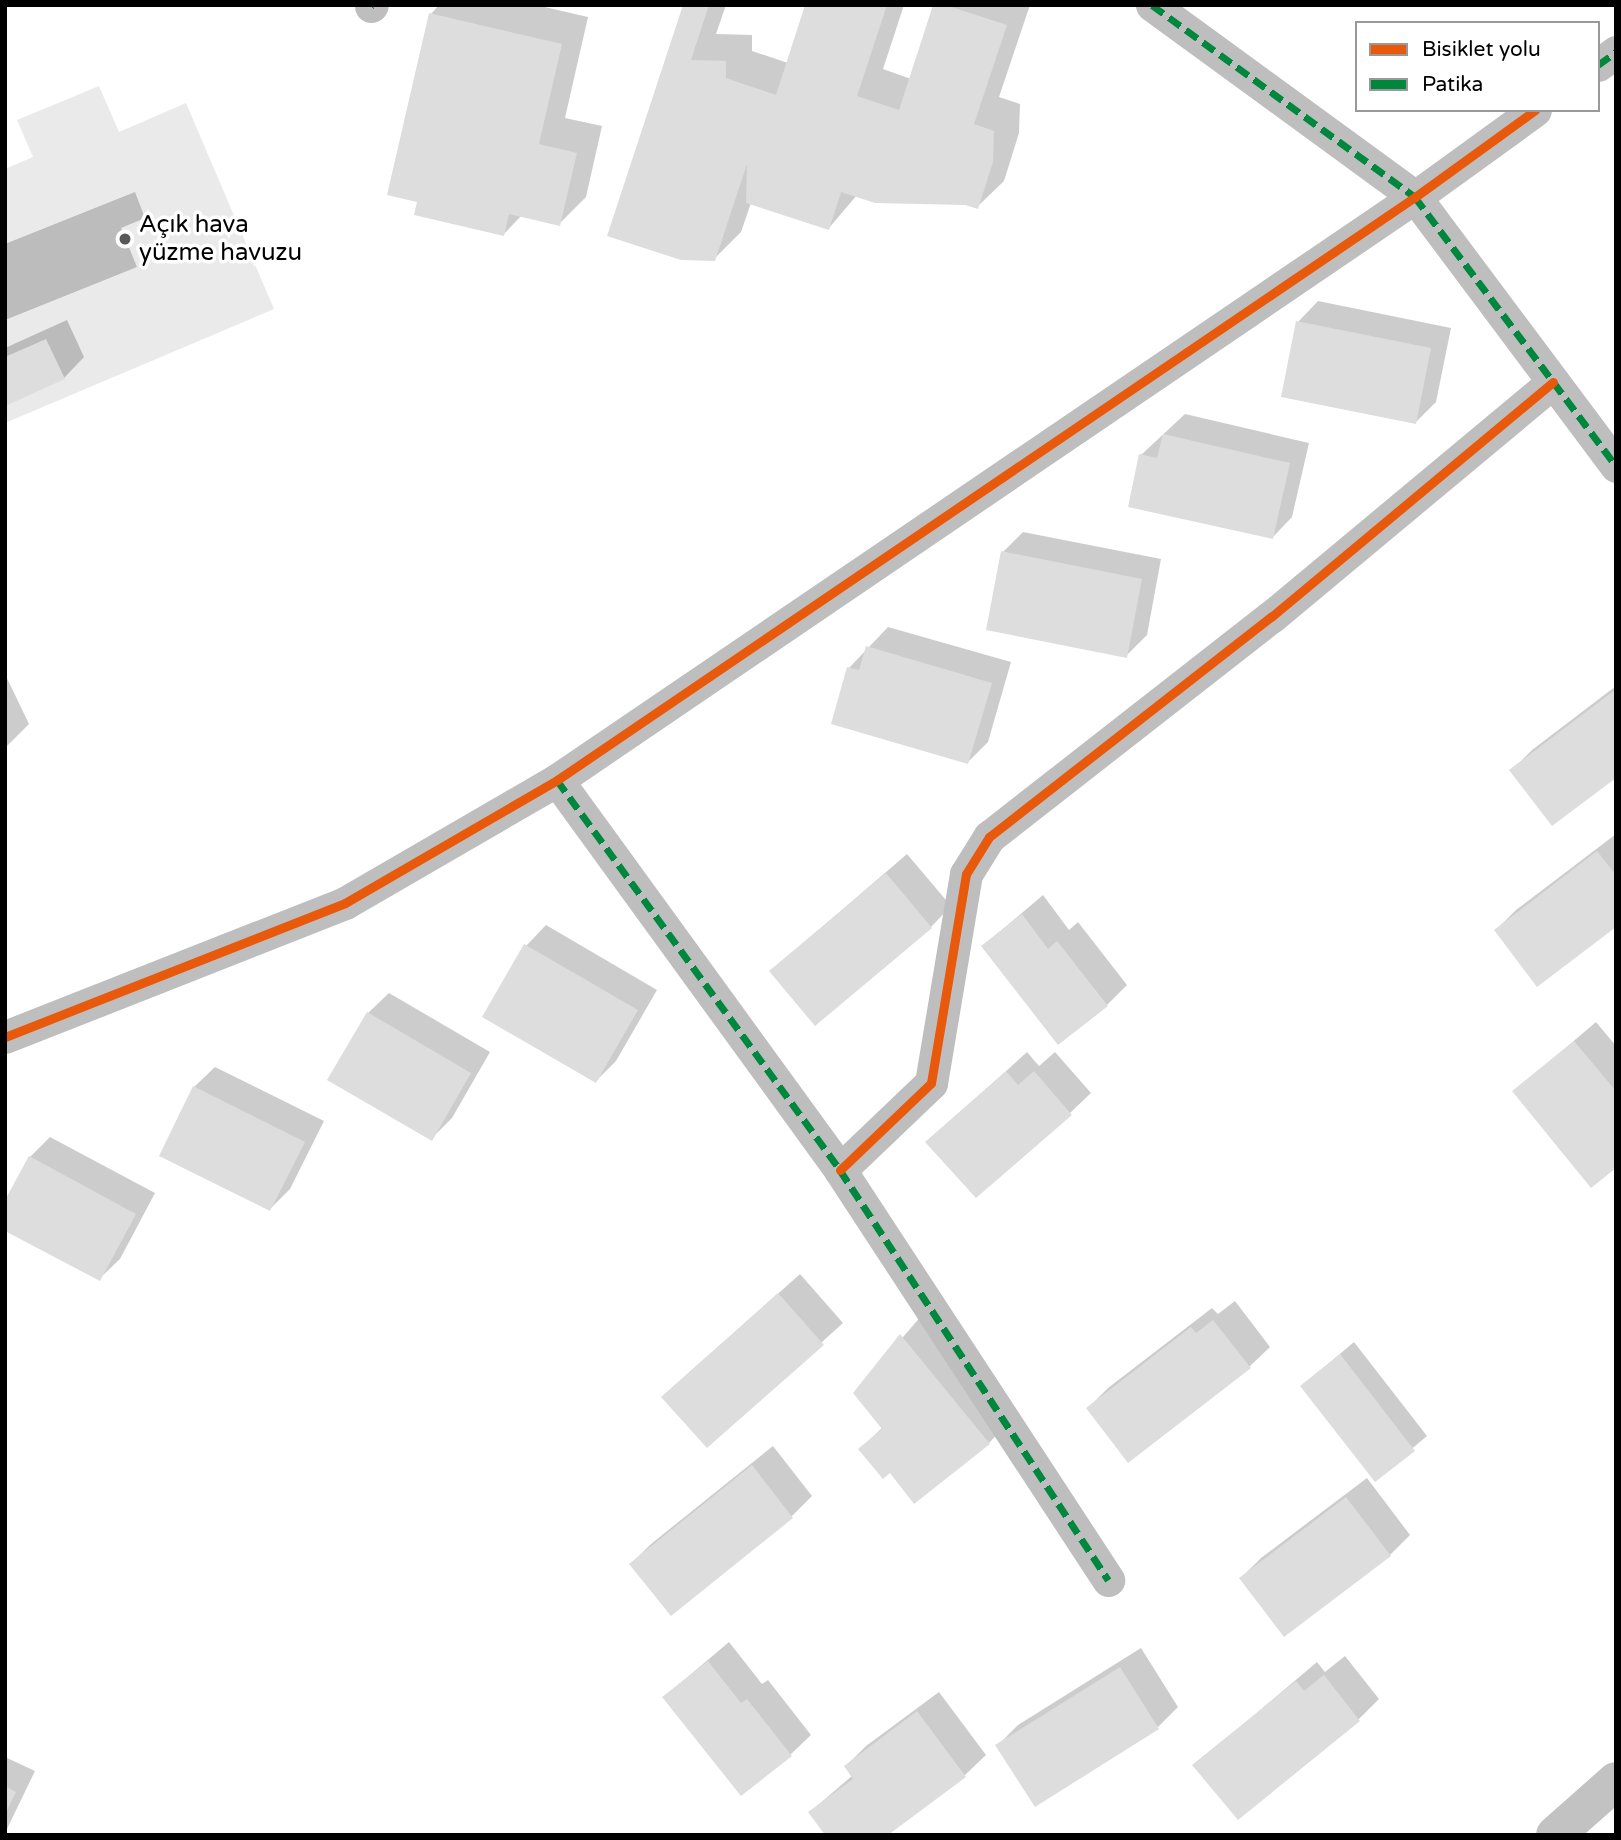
<!DOCTYPE html>
<html>
<head>
<meta charset="utf-8">
<style>
	body { margin:0 }
	#map { position:relative; width:1621px; height:1840px; overflow:hidden; background:#fff; font-family:"Varela Round",sans-serif }
	div>[style] { position:absolute }
	.green>* { inset:0; background:#eaeaea }
	.water>* { inset:0; background:#bcbcbc }
	.shadow>* { inset:0; background:#0003 }
	.building>* { inset:0; background:#ddd }
	.street>* { height:33px; margin:-16.5px; padding:0 16.5px; transform-origin:16.5px; border-radius:16.5px; background:#bebebe }
	.secondary>* { height:38px; margin:-19px; padding:0 19px; transform-origin:19px; border-radius:19px; background:#c2c2c2 }
	.quiet>* { height:7px; margin-top:-3.5px; transform-origin:0; background:repeating-linear-gradient(90deg,#00873e 0 14px,transparent 0 21px) }
	.cycleway>* { height:9px; margin:-4.5px; padding:0 4.5px; transform-origin:4.5px; border-radius:4.5px; background:#e8590c }
	.dots>* { width:19px; height:19px; translate:-50% -50%; box-sizing:border-box; border:4px solid #fff; border-radius:50% }
	span { translate:-50% -50%; white-space:nowrap; text-align:center; line-height:1.15; -webkit-text-stroke:7px #fff; paint-order:stroke }
	.poi-label { font-size:24px; color:#000 }
	.left { translate:0 -50%; text-align:left }
	.frame { position:absolute; inset:0; border:7px solid #000; pointer-events:none }
	.legend { position:absolute; left:1355px; top:21px; width:245px; height:91px; box-sizing:border-box; background:#fff; border:2px solid #999; margin:0; padding:9px 12px; list-style:none; font-size:21px; color:#000 }
	.legend li { display:flex; align-items:center; gap:14px; height:35px }
	.legend b { width:35px; border:2px solid #999 }
</style>
</head>
<body>
<div id="map">
	<div class="green">
		<i style="clip-path:polygon(99px 86px,119px 132px,186px 103px,274px 309px,5px 423px,5px 169px,33px 157px,17px 120px)"></i>
	</div>
	<div class="water">
		<i style="clip-path:polygon(135px 192px,145px 218px,121px 228px,137px 267px,5px 320px,5px 244px)"></i>
	</div>
	<div class="shadow">
		<i style="clip-path:polygon(439px 5px,536px 5px,588px 17px,565px 118px,602px 126px,586px 197px,559px 224px,522px 215px,504px 234px,431px 14px)"></i>
		<i style="clip-path:polygon(685px 5px,726px 5px,716px 34px,752px 35px,752px 51px,788px 63px,807px 5px,904px 5px,883px 69px,911px 79px,935px 5px,1030px 5px,999px 97px,1020px 104px,1019px 133px,1004px 181px,977px 207px,965px 203px,857px 195px,829px 228px,751px 203px,741px 232px,714px 259px,682px 258px)"></i>
		<i style="clip-path:polygon(1318px 301px,1451px 328px,1436px 402px,1416px 422px,1298px 322px)"></i>
		<i style="clip-path:polygon(67px 320px,84px 357px,64px 378px,5px 404px,5px 348px)"></i>
		<i style="clip-path:polygon(1185px 414px,1309px 443px,1292px 517px,1272px 538px,1141px 455px)"></i>
		<i style="clip-path:polygon(1023px 532px,1161px 559px,1147px 635px,1126px 656px,1003px 552px)"></i>
		<i style="clip-path:polygon(888px 627px,1011px 662px,988px 742px,968px 762px,849px 668px)"></i>
		<i style="clip-path:polygon(5px 674px,29px 724px,5px 748px)"></i>
		<i style="clip-path:polygon(1616px 686px,1616px 776px,1512px 770px,1532px 750px)"></i>
		<i style="clip-path:polygon(1616px 834px,1616px 925px,1496px 930px,1516px 910px)"></i>
		<i style="clip-path:polygon(907px 854px,951px 906px,931px 927px,771px 971px)"></i>
		<i style="clip-path:polygon(1043px 895px,1069px 930px,1078px 922px,1127px 985px,1107px 1005px,983px 946px)"></i>
		<i style="clip-path:polygon(546px 925px,657px 990px,616px 1061px,596px 1081px,526px 946px)"></i>
		<i style="clip-path:polygon(389px 993px,490px 1052px,452px 1118px,431px 1139px,368px 1013px)"></i>
		<i style="clip-path:polygon(1596px 1022px,1616px 1046px,1616px 1166px,1515px 1091px)"></i>
		<i style="clip-path:polygon(1027px 1052px,1039px 1066px,1055px 1052px,1091px 1093px,1070px 1113px,928px 1142px)"></i>
		<i style="clip-path:polygon(215px 1067px,324px 1121px,290px 1189px,270px 1209px,194px 1087px)"></i>
		<i style="clip-path:polygon(50px 1137px,155px 1193px,120px 1259px,99px 1279px,30px 1157px)"></i>
		<i style="clip-path:polygon(800px 1274px,843px 1323px,707px 1446px,663px 1397px)"></i>
		<i style="clip-path:polygon(1235px 1301px,1270px 1347px,1249px 1367px,1088px 1408px,1108px 1388px,1212px 1308px,1218px 1314px)"></i>
		<i style="clip-path:polygon(922px 1315px,1009px 1422px,989px 1443px,860px 1449px,883px 1427px,855px 1393px)"></i>
		<i style="clip-path:polygon(1354px 1342px,1427px 1436px,1376px 1479px,1302px 1386px)"></i>
		<i style="clip-path:polygon(773px 1446px,812px 1496px,792px 1516px,671px 1613px,631px 1564px,651px 1544px)"></i>
		<i style="clip-path:polygon(1367px 1478px,1410px 1535px,1390px 1555px,1241px 1578px,1261px 1558px)"></i>
		<i style="clip-path:polygon(729px 1642px,762px 1684px,768px 1680px,811px 1735px,790px 1755px,664px 1697px)"></i>
		<i style="clip-path:polygon(1141px 1648px,1178px 1707px,1158px 1727px,1036px 1805px,998px 1745px,1018px 1725px)"></i>
		<i style="clip-path:polygon(1345px 1656px,1379px 1699px,1359px 1719px,1238px 1818px,1195px 1765px,1317px 1662px,1325px 1672px)"></i>
		<i style="clip-path:polygon(939px 1692px,986px 1755px,965px 1775px,885px 1835px,810px 1812px,853px 1775px,846px 1766px,866px 1746px)"></i>
		<i style="clip-path:polygon(5px 1757px,35px 1771px,5px 1833px)"></i>
	</div>
	<div class="building">
		<i style="clip-path:polygon(683px 5px,709px 5px,691px 60px,726px 61px,726px 78px,776px 95px,805px 5px,887px 5px,857px 96px,899px 110px,933px 5px,945px 5px,1007px 25px,974px 124px,994px 131px,993px 162px,978px 209px,965px 205px,875px 203px,841px 192px,829px 230px,746px 203px,747px 164px,715px 261px,681px 260px,607px 236px)"></i>
		<i style="clip-path:polygon(429px 13px,562px 44px,539px 144px,577px 153px,560px 226px,509px 214px,504px 236px,414px 215px,417px 202px,387px 195px)"></i>
		<i style="clip-path:polygon(1296px 321px,1431px 348px,1416px 424px,1281px 397px)"></i>
		<i style="clip-path:polygon(46px 339px,65px 379px,5px 406px,5px 357px)"></i>
		<i style="clip-path:polygon(1163px 434px,1290px 463px,1273px 539px,1128px 507px,1139px 454px,1157px 458px)"></i>
		<i style="clip-path:polygon(1001px 551px,1142px 579px,1127px 658px,986px 630px)"></i>
		<i style="clip-path:polygon(866px 646px,992px 683px,968px 764px,831px 724px,847px 667px,859px 670px)"></i>
		<i style="clip-path:polygon(1615px 690px,1616px 778px,1552px 826px,1509px 770px)"></i>
		<i style="clip-path:polygon(1597px 851px,1616px 875px,1616px 927px,1537px 987px,1494px 930px)"></i>
		<i style="clip-path:polygon(886px 873px,932px 928px,815px 1026px,769px 971px)"></i>
		<i style="clip-path:polygon(1022px 914px,1048px 949px,1057px 941px,1108px 1006px,1058px 1045px,981px 946px)"></i>
		<i style="clip-path:polygon(524px 944px,638px 1010px,596px 1083px,482px 1017px)"></i>
		<i style="clip-path:polygon(367px 1012px,471px 1073px,432px 1141px,327px 1080px)"></i>
		<i style="clip-path:polygon(1574px 1041px,1616px 1091px,1616px 1168px,1591px 1188px,1512px 1091px)"></i>
		<i style="clip-path:polygon(1006px 1071px,1018px 1085px,1034px 1071px,1072px 1115px,976px 1198px,925px 1142px)"></i>
		<i style="clip-path:polygon(193px 1086px,305px 1142px,270px 1211px,159px 1156px)"></i>
		<i style="clip-path:polygon(29px 1156px,136px 1214px,100px 1281px,5px 1231px,5px 1200px)"></i>
		<i style="clip-path:polygon(778px 1293px,824px 1345px,707px 1448px,661px 1397px)"></i>
		<i style="clip-path:polygon(1213px 1320px,1251px 1368px,1128px 1463px,1086px 1408px,1191px 1327px,1196px 1333px)"></i>
		<i style="clip-path:polygon(900px 1334px,990px 1444px,914px 1504px,890px 1473px,883px 1479px,858px 1449px,882px 1429px,853px 1393px)"></i>
		<i style="clip-path:polygon(1340px 1354px,1415px 1451px,1375px 1482px,1300px 1386px)"></i>
		<i style="clip-path:polygon(752px 1465px,793px 1518px,671px 1616px,629px 1564px)"></i>
		<i style="clip-path:polygon(1346px 1497px,1391px 1556px,1284px 1637px,1239px 1578px)"></i>
		<i style="clip-path:polygon(708px 1661px,741px 1703px,747px 1699px,792px 1756px,741px 1796px,662px 1697px)"></i>
		<i style="clip-path:polygon(1120px 1667px,1159px 1729px,1035px 1807px,995px 1745px)"></i>
		<i style="clip-path:polygon(1324px 1675px,1360px 1721px,1238px 1820px,1192px 1765px,1296px 1681px,1304px 1691px)"></i>
		<i style="clip-path:polygon(917px 1711px,966px 1777px,888px 1835px,825px 1835px,808px 1812px,853px 1779px,844px 1766px)"></i>
		<i style="clip-path:polygon(5px 1786px,16px 1792px,5px 1814px)"></i>
	</div>
	<div class="street">
		<i style="left:1152px;top:5px;width:326px;rotate:36.1deg"></i>
		<i style="left:1415px;top:197px;width:336px;rotate:53.2deg"></i>
		<i style="left:371px;top:6px;width:1px;rotate:-45deg"></i>
		<i style="left:1598px;top:65px;width:22px;rotate:-36deg"></i>
		<i style="left:557px;top:780px;width:482px;rotate:54deg"></i>
		<i style="left:840px;top:1170px;width:490px;rotate:56.8deg"></i>
		<i style="left:5px;top:1037px;width:365px;rotate:-21.5deg"></i>
		<i style="left:345px;top:903px;width:245px;rotate:-30.1deg"></i>
		<i style="left:557px;top:780px;width:1037px;rotate:-34.2deg"></i>
		<i style="left:1415px;top:197px;width:148px;rotate:-35.9deg"></i>
		<i style="left:840px;top:1170px;width:126px;rotate:-43.7deg"></i>
		<i style="left:931px;top:1083px;width:212px;rotate:-80.5deg"></i>
		<i style="left:966px;top:874px;width:44px;rotate:-58.1deg"></i>
		<i style="left:989px;top:837px;width:358px;rotate:-38deg"></i>
		<i style="left:1271px;top:617px;width:367px;rotate:-39.8deg"></i>
	</div>
	<div class="secondary">
		<i style="left:1555px;top:1835px;width:81px;rotate:-41.5deg"></i>
	</div>
	<div class="quiet">
		<i style="left:1152px;top:5px;width:326px;rotate:36.1deg"></i>
		<i style="left:1415px;top:197px;width:336px;rotate:53.2deg"></i>
		<i style="left:371px;top:6px;width:1px;rotate:-45deg"></i>
		<i style="left:1598px;top:65px;width:22px;rotate:-36deg"></i>
		<i style="left:557px;top:780px;width:482px;rotate:54deg"></i>
		<i style="left:840px;top:1170px;width:490px;rotate:56.8deg"></i>
	</div>
	<div class="cycleway">
		<i style="left:5px;top:1037px;width:365px;rotate:-21.5deg"></i>
		<i style="left:345px;top:903px;width:245px;rotate:-30.1deg"></i>
		<i style="left:557px;top:780px;width:1037px;rotate:-34.2deg"></i>
		<i style="left:1415px;top:197px;width:148px;rotate:-35.9deg"></i>
		<i style="left:840px;top:1170px;width:126px;rotate:-43.7deg"></i>
		<i style="left:931px;top:1083px;width:212px;rotate:-80.5deg"></i>
		<i style="left:966px;top:874px;width:44px;rotate:-58.1deg"></i>
		<i style="left:989px;top:837px;width:358px;rotate:-38deg"></i>
		<i style="left:1271px;top:617px;width:367px;rotate:-39.8deg"></i>
	</div>
	<div class="dots">
		<i style="left:125px;top:239px;background:#595959"></i>
	</div>
	<div class="poi-label">
		<span class="left" style="left:139px;top:239px">Açık hava<br>yüzme havuzu</span>
	</div>
	<div class="frame"></div>
	<ul class="legend">
	<li><b style="height:9px;background:#e8590c"></b>Bisiklet yolu</li>
	<li><b style="height:9px;background:#00873e"></b>Patika</li>
	</ul>
</div>
</body>
</html>
